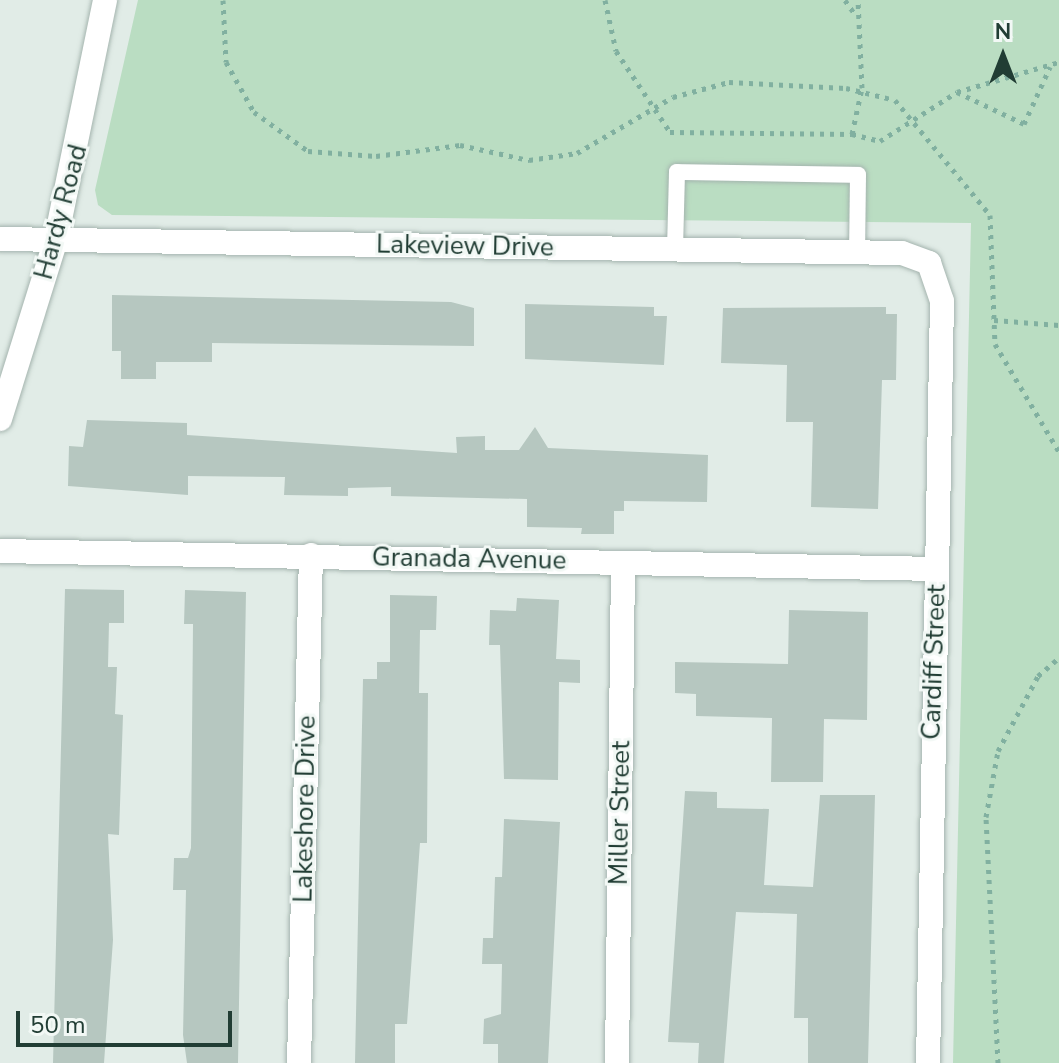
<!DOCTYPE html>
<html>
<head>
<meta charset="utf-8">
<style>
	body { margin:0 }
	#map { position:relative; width:1059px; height:1063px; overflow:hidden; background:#e1ece7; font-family:"Nunito Sans",sans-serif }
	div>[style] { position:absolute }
	.green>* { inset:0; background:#baddc2 }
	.building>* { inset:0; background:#b6c7c0 }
	.path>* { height:5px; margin-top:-2.5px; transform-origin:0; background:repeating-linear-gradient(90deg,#81b0a0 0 4px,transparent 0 10px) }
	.roads { filter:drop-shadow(0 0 2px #a4b4ae) drop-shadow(0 0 2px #a4b4ae) }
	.lane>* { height:16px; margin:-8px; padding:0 8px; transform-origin:8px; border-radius:8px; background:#fff }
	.street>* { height:24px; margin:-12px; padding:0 12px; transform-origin:12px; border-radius:12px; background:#fff }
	span { translate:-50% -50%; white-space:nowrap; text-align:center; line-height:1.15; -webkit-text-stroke:6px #f2f8f5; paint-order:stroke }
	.street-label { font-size:26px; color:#213d34 }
	.north { position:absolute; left:963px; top:16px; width:80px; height:80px; -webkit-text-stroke:6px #f2f8f5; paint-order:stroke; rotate:0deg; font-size:22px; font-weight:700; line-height:32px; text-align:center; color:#213d34 }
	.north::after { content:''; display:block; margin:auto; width:28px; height:36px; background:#213d34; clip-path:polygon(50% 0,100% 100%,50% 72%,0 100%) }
	.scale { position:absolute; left:16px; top:1011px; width:216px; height:36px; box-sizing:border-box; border:4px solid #213d34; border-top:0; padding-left:10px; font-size:24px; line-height:28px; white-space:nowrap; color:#213d34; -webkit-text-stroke:6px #f2f8f5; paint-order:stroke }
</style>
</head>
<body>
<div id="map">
	<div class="green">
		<i style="clip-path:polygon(138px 0,1059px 0,1059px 1063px,953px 1063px,971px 223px,112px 215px,98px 205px,95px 190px)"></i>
	</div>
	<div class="building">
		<i style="clip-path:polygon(112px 295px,451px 302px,474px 308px,474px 346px,212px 343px,212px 362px,156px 362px,156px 379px,121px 379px,121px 351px,112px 351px)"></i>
		<i style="clip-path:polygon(525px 304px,654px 307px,654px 316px,667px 316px,664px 365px,525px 359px)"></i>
		<i style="clip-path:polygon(886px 307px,886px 314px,897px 314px,896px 380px,882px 380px,878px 509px,811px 507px,813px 422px,786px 422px,787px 365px,721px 363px,723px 308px)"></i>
		<i style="clip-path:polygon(87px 420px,187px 423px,187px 435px,457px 453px,456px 437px,485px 436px,485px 450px,519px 450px,535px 427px,548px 448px,708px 455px,707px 502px,624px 501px,624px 511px,614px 511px,614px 534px,581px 534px,582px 528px,527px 527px,527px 499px,391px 496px,391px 487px,348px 488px,348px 496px,284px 495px,285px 477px,188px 476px,188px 495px,68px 486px,69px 446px,83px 447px)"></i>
		<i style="clip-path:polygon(65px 589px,124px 590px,124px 623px,109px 623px,108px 667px,117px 667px,115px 714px,123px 715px,119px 835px,108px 834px,113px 940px,104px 1063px,53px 1063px)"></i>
		<i style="clip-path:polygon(185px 590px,246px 592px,238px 1063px,187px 1063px,183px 1035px,186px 890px,173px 890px,174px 858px,188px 858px,191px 848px,193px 624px,184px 624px)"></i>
		<i style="clip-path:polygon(390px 595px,437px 596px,436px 630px,420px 630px,419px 693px,428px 693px,427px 843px,420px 843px,407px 1024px,395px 1024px,395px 1063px,355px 1063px,363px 679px,377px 679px,377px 662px,390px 662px)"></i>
		<i style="clip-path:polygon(517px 598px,559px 600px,556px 659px,580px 660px,580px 683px,559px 682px,558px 780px,504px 779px,500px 645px,489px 645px,490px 610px,516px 611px)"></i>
		<i style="clip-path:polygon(789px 610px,868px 612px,867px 720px,824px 719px,823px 782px,771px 782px,772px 718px,696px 716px,696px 694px,675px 693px,675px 662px,788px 664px)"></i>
		<i style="clip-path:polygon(685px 791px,717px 792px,717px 808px,769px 809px,764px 885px,813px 887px,820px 795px,875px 795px,868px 1063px,808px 1063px,808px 1018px,794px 1018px,797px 914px,736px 912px,724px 1063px,698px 1063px,699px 1043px,668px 1042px)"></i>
		<i style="clip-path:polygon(504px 819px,560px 822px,548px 1063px,498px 1063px,498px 1044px,483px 1044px,484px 1019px,501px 1014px,502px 964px,482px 964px,483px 938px,493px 938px,495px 877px,502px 877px)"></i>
	</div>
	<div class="path">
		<i style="left:223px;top:0;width:62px;rotate:87.2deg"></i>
		<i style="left:226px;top:62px;width:57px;rotate:60.8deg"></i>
		<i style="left:254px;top:112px;width:67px;rotate:35.8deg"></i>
		<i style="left:308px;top:151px;width:68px;rotate:4.2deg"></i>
		<i style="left:376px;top:156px;width:85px;rotate:-7.5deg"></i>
		<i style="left:460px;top:145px;width:71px;rotate:12.3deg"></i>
		<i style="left:529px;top:160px;width:49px;rotate:-8.3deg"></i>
		<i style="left:577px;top:153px;width:111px;rotate:-30.3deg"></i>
		<i style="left:673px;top:97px;width:58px;rotate:-15deg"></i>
		<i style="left:729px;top:82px;width:117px;rotate:2.9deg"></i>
		<i style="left:846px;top:88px;width:50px;rotate:13.8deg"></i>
		<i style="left:895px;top:100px;width:149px;rotate:50.4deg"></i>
		<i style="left:990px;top:215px;width:129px;rotate:87.8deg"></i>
		<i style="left:995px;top:344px;width:126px;rotate:59.3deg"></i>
		<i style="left:605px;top:0;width:52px;rotate:77.8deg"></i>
		<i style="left:616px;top:51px;width:97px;rotate:56.3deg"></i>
		<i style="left:670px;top:132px;width:182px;rotate:0.6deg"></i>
		<i style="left:852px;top:134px;width:47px;rotate:-77.7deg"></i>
		<i style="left:862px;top:88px;width:88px;rotate:-92.6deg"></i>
		<i style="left:845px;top:0;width:16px;rotate:55deg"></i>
		<i style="left:957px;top:92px;width:74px;rotate:25.5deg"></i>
		<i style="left:1024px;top:124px;width:63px;rotate:-65.5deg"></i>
		<i style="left:852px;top:134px;width:29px;rotate:14deg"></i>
		<i style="left:880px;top:141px;width:91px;rotate:-32.5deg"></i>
		<i style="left:957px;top:92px;width:106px;rotate:-16.4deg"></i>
		<i style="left:994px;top:320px;width:65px;rotate:4.4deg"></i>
		<i style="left:998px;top:1063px;width:246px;rotate:-92.8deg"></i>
		<i style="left:986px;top:817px;width:67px;rotate:-79.7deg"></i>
		<i style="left:998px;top:751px;width:85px;rotate:-61.9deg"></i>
		<i style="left:1038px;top:676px;width:28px;rotate:-41deg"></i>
	</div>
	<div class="roads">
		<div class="lane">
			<i style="left:675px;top:249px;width:77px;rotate:-88.5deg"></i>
			<i style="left:677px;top:172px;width:181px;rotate:0.9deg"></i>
			<i style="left:858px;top:175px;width:78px;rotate:90.7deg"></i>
		</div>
		<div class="street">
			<i style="left:0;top:239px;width:902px;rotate:0.89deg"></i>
			<i style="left:902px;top:253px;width:29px;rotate:20deg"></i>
			<i style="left:929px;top:263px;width:40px;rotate:71.1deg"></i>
			<i style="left:942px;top:301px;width:762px;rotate:91.05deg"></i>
			<i style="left:0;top:419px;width:189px;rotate:-72.7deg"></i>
			<i style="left:56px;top:239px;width:244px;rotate:-78.4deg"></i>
			<i style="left:0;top:551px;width:937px;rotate:1.1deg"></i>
			<i style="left:299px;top:1063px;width:508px;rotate:-88.65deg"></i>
			<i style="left:617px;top:1063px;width:500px;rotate:-89.31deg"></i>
		</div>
	</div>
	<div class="street-label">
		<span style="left:61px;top:212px;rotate:-75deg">Hardy Road</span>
		<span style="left:465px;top:246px;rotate:1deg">Lakeview Drive</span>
		<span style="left:469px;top:559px;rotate:1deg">Granada Avenue</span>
		<span style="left:934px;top:662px;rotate:-88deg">Cardiff Street</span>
		<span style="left:305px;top:809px;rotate:-89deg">Lakeshore Drive</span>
		<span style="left:620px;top:813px;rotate:-89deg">Miller Street</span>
	</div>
	<div class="north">N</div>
	<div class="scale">50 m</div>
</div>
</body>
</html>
